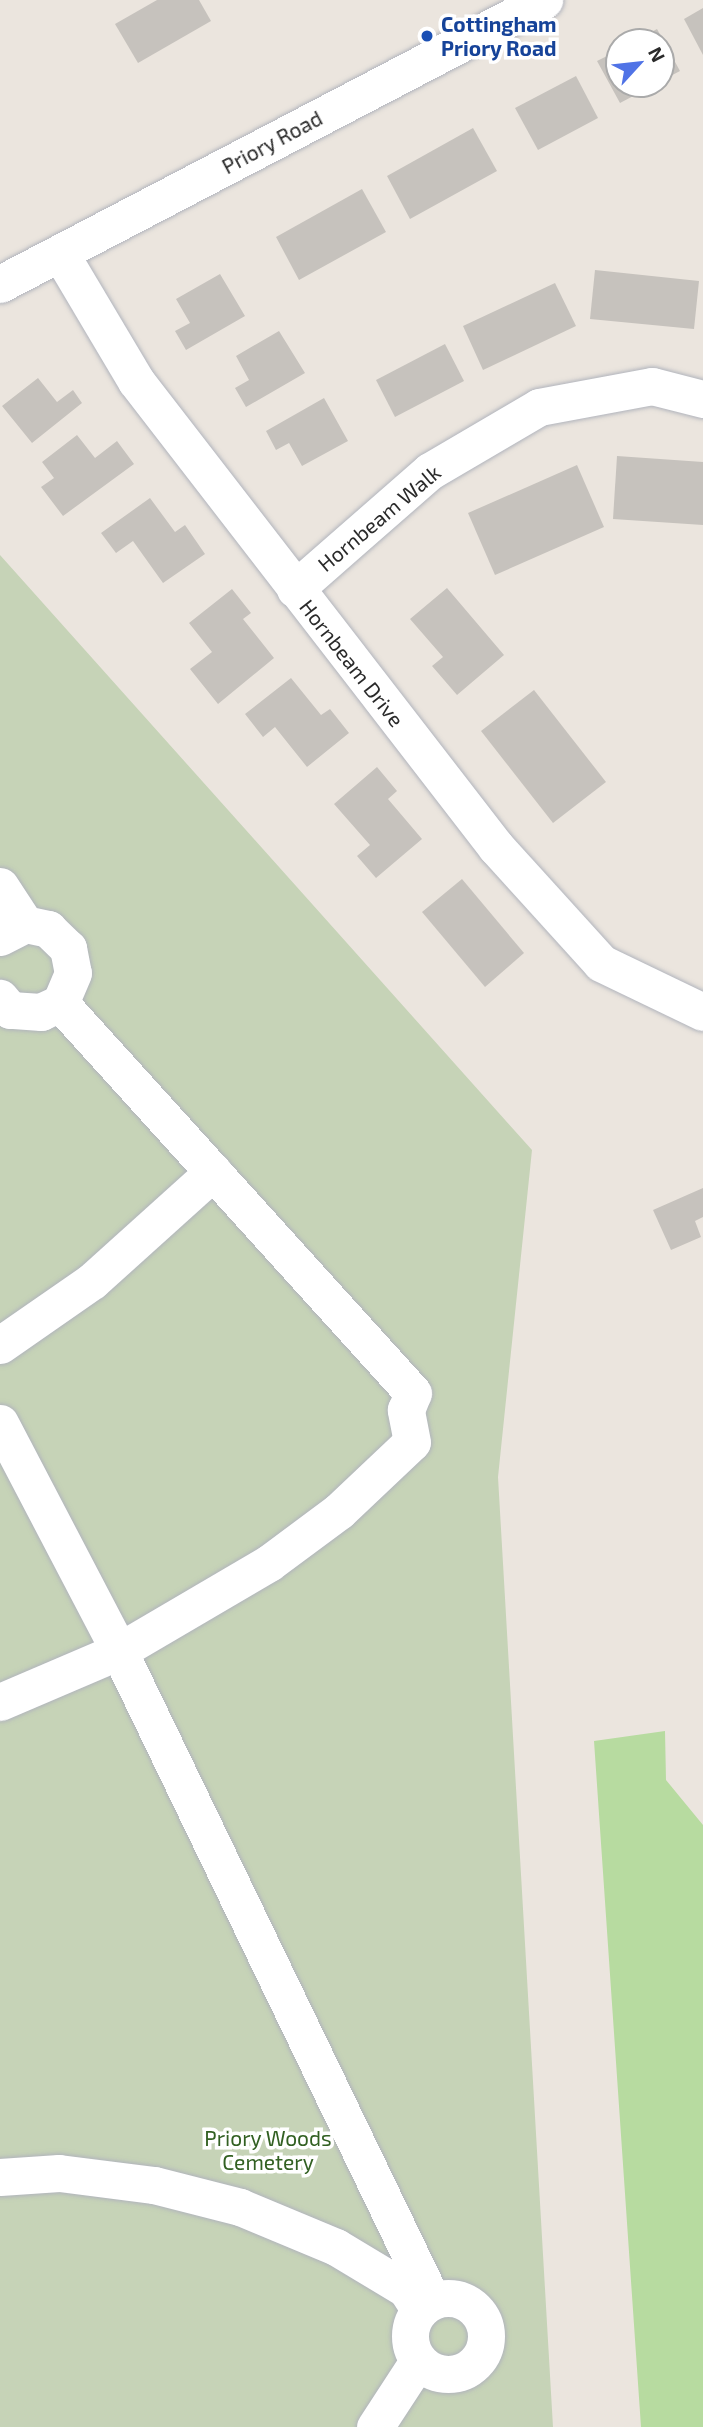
<!DOCTYPE html>
<html>
<head>
<meta charset="utf-8">
<style>
	body { margin:0 }
	#map { position:relative; width:703px; height:2427px; overflow:hidden; background:#ebe5de; font-family:"Exo 2",sans-serif }
	div>[style] { position:absolute }
	.green>* { inset:0; background:#b7dba0 }
	.cemetery>* { inset:0; background:#c6d3b7 }
	.building>* { inset:0; background:#c6c2bd }
	.roads { filter:drop-shadow(0 0 2px #b1b4bc) drop-shadow(0 0 2px #b1b4bc) }
	.minor>* { height:37px; margin:-18.5px; padding:0 18.5px; transform-origin:18.5px; border-radius:18.5px; background:#fff }
	.minor>.ring { margin:-18.5px; padding:0; box-sizing:content-box; background:none; border:37px solid #fff; border-radius:50% }
	.dots>* { width:19px; height:19px; translate:-50% -50%; box-sizing:border-box; border:4px solid #fff; border-radius:50% }
	span { translate:-50% -50%; white-space:nowrap; text-align:center; line-height:1.15; -webkit-text-stroke:7px #fff; paint-order:stroke }
	.transit-label { font-size:21px; color:#164399; font-weight:700 }
	.left { translate:0 -50%; text-align:left }
	.street-label { font-size:21px; color:#2a2a2a }
	.park-label { font-size:21px; color:#326022 }
	.north { position:absolute; left:605px; top:28px; width:70px; height:70px; box-sizing:border-box; background:#fff; border:2px solid #aaa; border-radius:50%; rotate:63deg; font-size:19px; font-weight:700; line-height:28px; text-align:center; color:#2a2a2a }
	.north::after { content:''; display:block; margin:auto; width:24px; height:32px; background:#5073e6; clip-path:polygon(50% 0,100% 100%,50% 72%,0 100%) }
</style>
</head>
<body>
<div id="map">
	<div class="green">
		<i style="clip-path:polygon(665px 1731px,666px 1780px,703px 1825px,703px 2427px,641px 2427px,594px 1741px)"></i>
	</div>
	<div class="cemetery">
		<i style="clip-path:polygon(0 555px,532px 1150px,498px 1477px,553px 2427px,0 2427px)"></i>
	</div>
	<div class="building">
		<i style="clip-path:polygon(157px 0,199px 0,211px 21px,138px 63px,115px 24px)"></i>
		<i style="clip-path:polygon(703px 8px,703px 55px,684px 19px)"></i>
		<i style="clip-path:polygon(657px 29px,680px 71px,661px 81px,661px 42px,633px 42px)"></i>
		<i style="clip-path:polygon(619px 50px,619px 84px,656px 84px,620px 103px,597px 61px)"></i>
		<i style="clip-path:polygon(576px 76px,598px 118px,538px 150px,515px 108px)"></i>
		<i style="clip-path:polygon(473px 128px,497px 171px,410px 219px,387px 176px)"></i>
		<i style="clip-path:polygon(362px 189px,386px 232px,299px 280px,276px 237px)"></i>
		<i style="clip-path:polygon(595px 270px,699px 281px,694px 329px,590px 319px)"></i>
		<i style="clip-path:polygon(220px 274px,245px 316px,186px 350px,175px 331px,190px 323px,176px 299px)"></i>
		<i style="clip-path:polygon(555px 283px,576px 326px,483px 370px,463px 326px)"></i>
		<i style="clip-path:polygon(279px 331px,305px 373px,246px 407px,235px 388px,249px 380px,236px 356px)"></i>
		<i style="clip-path:polygon(445px 344px,464px 381px,395px 417px,376px 380px)"></i>
		<i style="clip-path:polygon(38px 378px,57px 402px,73px 390px,82px 403px,32px 443px,2px 406px)"></i>
		<i style="clip-path:polygon(324px 398px,348px 441px,302px 466px,289px 443px,276px 450px,266px 431px)"></i>
		<i style="clip-path:polygon(77px 435px,95px 458px,117px 441px,134px 464px,63px 516px,41px 487px,54px 478px,42px 462px)"></i>
		<i style="clip-path:polygon(617px 456px,703px 462px,703px 525px,613px 519px)"></i>
		<i style="clip-path:polygon(577px 465px,604px 527px,495px 575px,468px 513px)"></i>
		<i style="clip-path:polygon(150px 498px,175px 532px,185px 525px,205px 554px,163px 583px,133px 541px,116px 553px,101px 533px)"></i>
		<i style="clip-path:polygon(447px 588px,504px 655px,457px 695px,432px 666px,443px 657px,410px 619px)"></i>
		<i style="clip-path:polygon(232px 589px,251px 613px,243px 619px,274px 658px,218px 704px,190px 669px,212px 652px,189px 623px)"></i>
		<i style="clip-path:polygon(291px 678px,321px 715px,330px 709px,349px 733px,307px 767px,275px 727px,263px 737px,245px 714px)"></i>
		<i style="clip-path:polygon(534px 690px,606px 782px,553px 823px,481px 731px)"></i>
		<i style="clip-path:polygon(377px 767px,397px 791px,388px 799px,422px 839px,376px 878px,357px 856px,370px 845px,334px 804px)"></i>
		<i style="clip-path:polygon(462px 879px,524px 953px,485px 987px,422px 912px)"></i>
		<i style="clip-path:polygon(703px 1188px,703px 1217px,695px 1221px,701px 1237px,671px 1250px,653px 1210px)"></i>
	</div>
	<div class="roads">
		<div class="minor">
			<i style="left:60px;top:253px;width:149px;rotate:59.3deg"></i>
			<i style="left:136px;top:381px;width:589px;rotate:52.31deg"></i>
			<i style="left:496px;top:847px;width:156px;rotate:47.8deg"></i>
			<i style="left:601px;top:963px;width:113px;rotate:25.7deg"></i>
			<i style="left:0;top:284px;width:614px;rotate:-27.57deg"></i>
			<i style="left:295px;top:589px;width:179px;rotate:-41.2deg"></i>
			<i style="left:430px;top:471px;width:126px;rotate:-30.4deg"></i>
			<i style="left:539px;top:407px;width:115px;rotate:-10.5deg"></i>
			<i style="left:652px;top:386px;width:53px;rotate:14.3deg"></i>
			<i style="left:0;top:886px;width:45px;rotate:56.7deg"></i>
			<i style="left:0;top:937px;width:28px;rotate:-27deg"></i>
			<i style="left:25px;top:924px;width:24px;rotate:12deg"></i>
			<i style="left:48px;top:929px;width:28px;rotate:44deg"></i>
			<i style="left:68px;top:948px;width:25px;rotate:79deg"></i>
			<i style="left:73px;top:973px;width:33px;rotate:113deg"></i>
			<i style="left:60px;top:1003px;width:21px;rotate:155deg"></i>
			<i style="left:41px;top:1012px;width:31px;rotate:-176deg"></i>
			<i style="left:10px;top:1010px;width:16px;rotate:-130deg"></i>
			<i style="left:0;top:1345px;width:112px;rotate:-34.8deg"></i>
			<i style="left:92px;top:1281px;width:163px;rotate:-42deg"></i>
			<i style="left:0;top:1423px;width:257px;rotate:62.4deg"></i>
			<i style="left:119px;top:1651px;width:721px;rotate:64.25deg"></i>
			<i style="left:0;top:1702px;width:129px;rotate:-23.2deg"></i>
			<i style="left:119px;top:1651px;width:174px;rotate:-30.4deg"></i>
			<i style="left:269px;top:1563px;width:87px;rotate:-36.6deg"></i>
			<i style="left:339px;top:1511px;width:100px;rotate:-43.4deg"></i>
			<i style="left:412px;top:1442px;width:33px;rotate:-101deg"></i>
			<i style="left:406px;top:1410px;width:18px;rotate:-68deg"></i>
			<i style="left:413px;top:1393px;width:526px;rotate:-132.15deg"></i>
			<i style="left:0;top:2177px;width:59px;rotate:-3.9deg"></i>
			<i style="left:59px;top:2173px;width:96px;rotate:7.2deg"></i>
			<i style="left:154px;top:2185px;width:89px;rotate:14.3deg"></i>
			<i style="left:240px;top:2207px;width:104px;rotate:22.6deg"></i>
			<i style="left:336px;top:2247px;width:82px;rotate:31deg"></i>
			<i style="left:406px;top:2289px;width:24px;rotate:57deg"></i>
			<i class="ring" style="left:410px;top:2298px;width:39px;height:39px"></i>
			<i style="left:375px;top:2427px;width:79px;rotate:-56.9deg"></i>
		</div>
	</div>
	<div class="dots">
		<i style="left:427px;top:36px;background:#1a4fb4"></i>
	</div>
	<div class="transit-label">
		<span class="left" style="left:441px;top:36px">Cottingham<br>Priory Road</span>
	</div>
	<div class="street-label">
		<span style="left:272px;top:142px;rotate:-28deg">Priory Road</span>
		<span style="left:379px;top:518px;rotate:-40deg">Hornbeam Walk</span>
		<span style="left:352px;top:663px;rotate:52deg">Hornbeam Drive</span>
	</div>
	<div class="park-label">
		<span style="left:268px;top:2150px">Priory Woods<br>Cemetery</span>
	</div>
	<div class="north">N</div>
</div>
</body>
</html>
